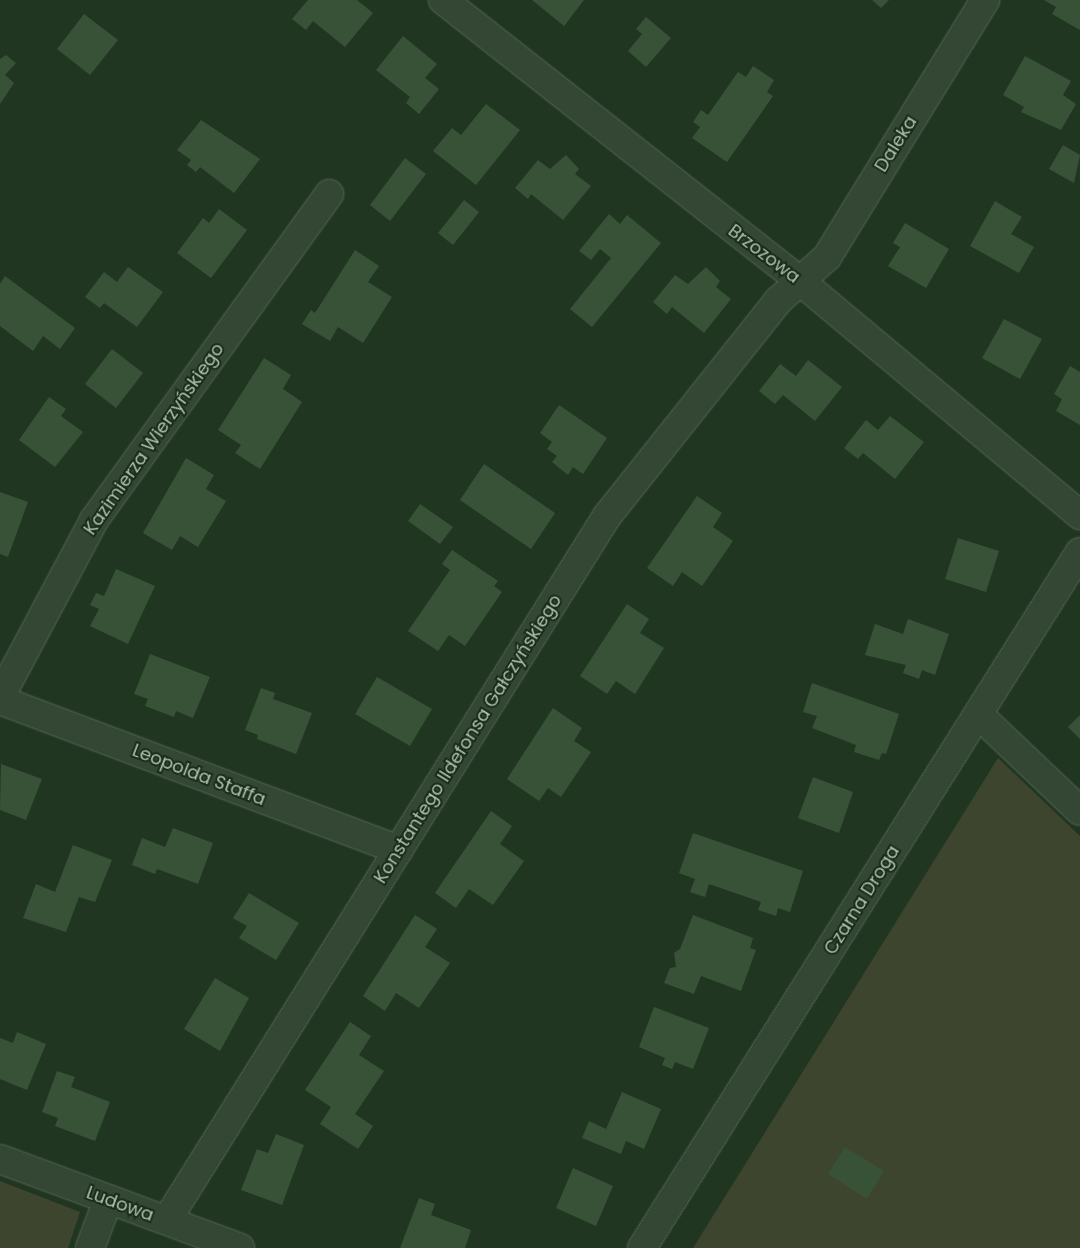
<!DOCTYPE html>
<html>
<head>
<meta charset="utf-8">
<style>
	body { margin:0 }
	#map { position:relative; width:1080px; height:1248px; overflow:hidden; background:#203621; font-family:Poppins,sans-serif }
	div>[style] { position:absolute }
	.green>* { inset:0; background:#3e452e }
	.building>* { inset:0; background:#385238 }
	.roads { filter:drop-shadow(0 0 1px #546755) drop-shadow(0 0 1px #546755) }
	.street>* { height:28px; margin:-14px; padding:0 14px; transform-origin:14px; border-radius:14px; background:#344734 }
	span { translate:-50% -50%; white-space:nowrap; text-align:center; line-height:1.15; -webkit-text-stroke:4px #192b1a; paint-order:stroke }
	.street-label { font-size:18px; color:#aec3af }
</style>
</head>
<body>
<div id="map">
	<div class="green">
		<i style="clip-path:polygon(998px 758px,1080px 836px,1080px 1248px,693px 1248px)"></i>
		<i style="clip-path:polygon(0 1181px,80px 1212px,68px 1248px,0 1248px)"></i>
	</div>
	<div class="building">
		<i style="clip-path:polygon(308px 0,357px 0,373px 13px,345px 47px,313px 21px,306px 30px,292px 19px)"></i>
		<i style="clip-path:polygon(532px 0,584px 0,564px 26px)"></i>
		<i style="clip-path:polygon(872px 0,889px 0,881px 8px)"></i>
		<i style="clip-path:polygon(1044px 0,1080px 0,1080px 30px,1052px 14px,1056px 7px)"></i>
		<i style="clip-path:polygon(84px 14px,118px 40px,90px 75px,57px 49px)"></i>
		<i style="clip-path:polygon(646px 17px,671px 38px,646px 67px,628px 51px,642px 34px,636px 29px)"></i>
		<i style="clip-path:polygon(403px 36px,437px 64px,425px 78px,439px 89px,419px 114px,406px 103px,410px 97px,376px 70px)"></i>
		<i style="clip-path:polygon(6px 55px,16px 63px,5px 75px,14px 83px,0 104px,0 59px)"></i>
		<i style="clip-path:polygon(1025px 56px,1071px 81px,1063px 95px,1076px 104px,1061px 130px,1021px 112px,1024px 107px,1003px 95px)"></i>
		<i style="clip-path:polygon(753px 66px,774px 80px,767px 92px,773px 96px,727px 162px,692px 138px,700px 127px,693px 122px,701px 110px,708px 115px,738px 72px,746px 77px)"></i>
		<i style="clip-path:polygon(486px 104px,520px 130px,476px 185px,433px 151px,452px 128px,461px 135px)"></i>
		<i style="clip-path:polygon(201px 120px,260px 159px,234px 193px,200px 167px,196px 172px,187px 165px,191px 160px,177px 150px)"></i>
		<i style="clip-path:polygon(1063px 145px,1080px 155px,1074px 183px,1049px 169px)"></i>
		<i style="clip-path:polygon(566px 155px,579px 169px,575px 174px,591px 186px,563px 220px,531px 194px,528px 199px,515px 188px,538px 160px,550px 169px)"></i>
		<i style="clip-path:polygon(405px 158px,426px 174px,390px 221px,370px 205px)"></i>
		<i style="clip-path:polygon(464px 200px,479px 212px,453px 245px,438px 233px)"></i>
		<i style="clip-path:polygon(995px 201px,1022px 217px,1011px 234px,1034px 247px,1019px 273px,970px 246px)"></i>
		<i style="clip-path:polygon(219px 209px,247px 230px,211px 278px,177px 253px,203px 218px,209px 223px)"></i>
		<i style="clip-path:polygon(609px 214px,620px 224px,627px 215px,661px 243px,592px 327px,570px 309px,611px 258px,600px 249px,591px 260px,579px 251px)"></i>
		<i style="clip-path:polygon(905px 223px,949px 249px,926px 288px,888px 266px,900px 247px,893px 243px)"></i>
		<i style="clip-path:polygon(355px 250px,379px 266px,368px 282px,392px 297px,363px 343px,338px 327px,330px 341px,302px 324px,311px 310px,315px 313px)"></i>
		<i style="clip-path:polygon(128px 267px,163px 292px,137px 327px,104px 303px,100px 308px,85px 297px,104px 272px,117px 282px)"></i>
		<i style="clip-path:polygon(706px 267px,720px 281px,716px 287px,731px 299px,704px 333px,672px 307px,667px 314px,653px 302px,675px 275px,688px 284px)"></i>
		<i style="clip-path:polygon(5px 276px,75px 328px,60px 349px,43px 336px,33px 351px,0 326px,0 284px)"></i>
		<i style="clip-path:polygon(1004px 319px,1042px 339px,1020px 379px,982px 358px)"></i>
		<i style="clip-path:polygon(112px 349px,143px 373px,116px 408px,85px 384px)"></i>
		<i style="clip-path:polygon(264px 358px,291px 375px,283px 389px,302px 402px,260px 469px,235px 453px,241px 445px,218px 430px)"></i>
		<i style="clip-path:polygon(808px 360px,842px 387px,815px 421px,783px 395px,775px 404px,759px 391px,780px 364px,796px 376px)"></i>
		<i style="clip-path:polygon(1070px 366px,1080px 372px,1080px 425px,1056px 411px,1062px 399px,1054px 394px)"></i>
		<i style="clip-path:polygon(49px 397px,66px 409px,61px 416px,83px 432px,55px 467px,19px 440px)"></i>
		<i style="clip-path:polygon(559px 405px,607px 438px,583px 474px,573px 467px,568px 475px,552px 462px,557px 456px,547px 449px,552px 442px,540px 433px)"></i>
		<i style="clip-path:polygon(890px 416px,924px 442px,895px 479px,863px 453px,858px 459px,844px 448px,866px 420px,878px 430px)"></i>
		<i style="clip-path:polygon(186px 458px,214px 475px,206px 489px,226px 501px,198px 547px,180px 536px,172px 550px,143px 533px)"></i>
		<i style="clip-path:polygon(484px 464px,555px 513px,531px 549px,460px 500px)"></i>
		<i style="clip-path:polygon(0 492px,28px 502px,8px 557px,0 554px)"></i>
		<i style="clip-path:polygon(697px 496px,722px 513px,713px 527px,733px 541px,702px 586px,682px 572px,673px 586px,647px 568px)"></i>
		<i style="clip-path:polygon(420px 504px,453px 527px,440px 544px,408px 521px)"></i>
		<i style="clip-path:polygon(958px 538px,999px 551px,986px 592px,945px 579px)"></i>
		<i style="clip-path:polygon(452px 550px,498px 581px,494px 586px,502px 592px,465px 646px,449px 635px,438px 651px,408px 631px,450px 570px,442px 564px)"></i>
		<i style="clip-path:polygon(116px 569px,155px 586px,128px 644px,90px 626px,99px 609px,90px 605px,96px 593px,104px 596px)"></i>
		<i style="clip-path:polygon(627px 604px,649px 619px,640px 633px,664px 648px,635px 694px,616px 681px,607px 694px,580px 676px)"></i>
		<i style="clip-path:polygon(908px 619px,949px 634px,935px 675px,922px 670px,919px 679px,903px 673px,906px 665px,865px 655px,875px 624px,903px 634px)"></i>
		<i style="clip-path:polygon(150px 654px,210px 677px,193px 718px,176px 711px,174px 717px,145px 706px,148px 699px,134px 694px)"></i>
		<i style="clip-path:polygon(377px 677px,432px 709px,410px 746px,355px 714px)"></i>
		<i style="clip-path:polygon(812px 683px,899px 714px,886px 754px,882px 753px,879px 760px,854px 752px,856px 745px,812px 728px,817px 716px,803px 712px)"></i>
		<i style="clip-path:polygon(261px 688px,275px 693px,273px 699px,312px 713px,296px 754px,257px 739px,258px 735px,245px 730px)"></i>
		<i style="clip-path:polygon(553px 708px,582px 728px,574px 741px,591px 752px,561px 797px,548px 788px,539px 801px,507px 779px)"></i>
		<i style="clip-path:polygon(1080px 715px,1080px 739px,1068px 727px)"></i>
		<i style="clip-path:polygon(1px 764px,42px 779px,26px 820px,0 810px)"></i>
		<i style="clip-path:polygon(813px 777px,853px 792px,839px 833px,798px 818px)"></i>
		<i style="clip-path:polygon(491px 811px,512px 826px,500px 844px,524px 861px,493px 905px,469px 889px,456px 908px,435px 893px)"></i>
		<i style="clip-path:polygon(173px 828px,213px 843px,198px 884px,157px 869px,155px 874px,132px 865px,142px 838px,165px 847px)"></i>
		<i style="clip-path:polygon(693px 833px,803px 871px,790px 912px,778px 908px,776px 916px,758px 910px,761px 902px,709px 884px,705px 897px,690px 892px,695px 879px,679px 873px)"></i>
		<i style="clip-path:polygon(73px 845px,112px 860px,95px 902px,79px 897px,66px 932px,23px 918px,36px 884px,55px 892px)"></i>
		<i style="clip-path:polygon(249px 893px,299px 923px,276px 960px,239px 938px,247px 926px,233px 918px)"></i>
		<i style="clip-path:polygon(415px 915px,437px 929px,425px 947px,450px 963px,419px 1008px,396px 993px,385px 1011px,363px 996px)"></i>
		<i style="clip-path:polygon(693px 915px,753px 938px,750px 948px,756px 950px,741px 991px,701px 976px,694px 994px,664px 983px,670px 968px,676px 967px,674px 953px,680px 949px)"></i>
		<i style="clip-path:polygon(215px 978px,249px 998px,220px 1051px,184px 1029px)"></i>
		<i style="clip-path:polygon(654px 1007px,709px 1028px,693px 1069px,675px 1062px,672px 1069px,662px 1065px,665px 1058px,639px 1047px)"></i>
		<i style="clip-path:polygon(350px 1022px,371px 1036px,359px 1055px,384px 1071px,355px 1114px,373px 1126px,358px 1149px,320px 1124px,331px 1107px,305px 1090px)"></i>
		<i style="clip-path:polygon(17px 1032px,46px 1044px,27px 1090px,0 1079px,0 1038px,13px 1043px)"></i>
		<i style="clip-path:polygon(57px 1071px,75px 1077px,71px 1087px,110px 1102px,95px 1141px,55px 1126px,58px 1118px,42px 1112px)"></i>
		<i style="clip-path:polygon(622px 1092px,661px 1109px,644px 1149px,626px 1141px,621px 1154px,582px 1138px,589px 1121px,606px 1129px)"></i>
		<i style="clip-path:polygon(276px 1134px,304px 1145px,282px 1205px,241px 1190px,257px 1149px,268px 1153px)"></i>
		<i style="clip-path:polygon(845px 1147px,884px 1171px,867px 1199px,828px 1174px)"></i>
		<i style="clip-path:polygon(573px 1168px,613px 1186px,596px 1226px,556px 1208px)"></i>
		<i style="clip-path:polygon(419px 1198px,435px 1204px,431px 1215px,471px 1230px,465px 1248px,400px 1248px)"></i>
	</div>
	<div class="roads">
		<div class="street">
			<i style="left:443px;top:0;width:454px;rotate:38.2deg"></i>
			<i style="left:800px;top:281px;width:365px;rotate:39.9deg"></i>
			<i style="left:0;top:697px;width:200px;rotate:-62deg"></i>
			<i style="left:94px;top:520px;width:402px;rotate:-54.2deg"></i>
			<i style="left:0;top:700px;width:426px;rotate:20.6deg"></i>
			<i style="left:979px;top:715px;width:139px;rotate:43.5deg"></i>
			<i style="left:0;top:1159px;width:256px;rotate:20.3deg"></i>
			<i style="left:167px;top:1220px;width:830px;rotate:-57.99deg"></i>
			<i style="left:607px;top:516px;width:276px;rotate:-51.5deg"></i>
			<i style="left:779px;top:300px;width:64px;rotate:-41.9deg"></i>
			<i style="left:827px;top:257px;width:302px;rotate:-58.4deg"></i>
			<i style="left:90px;top:1248px;width:51px;rotate:-69.4deg"></i>
			<i style="left:642px;top:1248px;width:822px;rotate:-57.82deg"></i>
		</div>
	</div>
	<div class="street-label">
		<span style="left:896px;top:144px;rotate:-58deg">Daleka</span>
		<span style="left:764px;top:254px;rotate:37deg">Brzozowa</span>
		<span style="left:154px;top:439px;rotate:-55deg">Kazimierza Wierzyńskiego</span>
		<span style="left:468px;top:739px;rotate:-58deg">Konstantego Ildefonsa Gałczyńskiego</span>
		<span style="left:199px;top:775px;rotate:21deg">Leopolda Staffa</span>
		<span style="left:862px;top:900px;rotate:-58deg">Czarna Droga</span>
		<span style="left:120px;top:1204px;rotate:20deg">Ludowa</span>
	</div>
</div>
</body>
</html>
